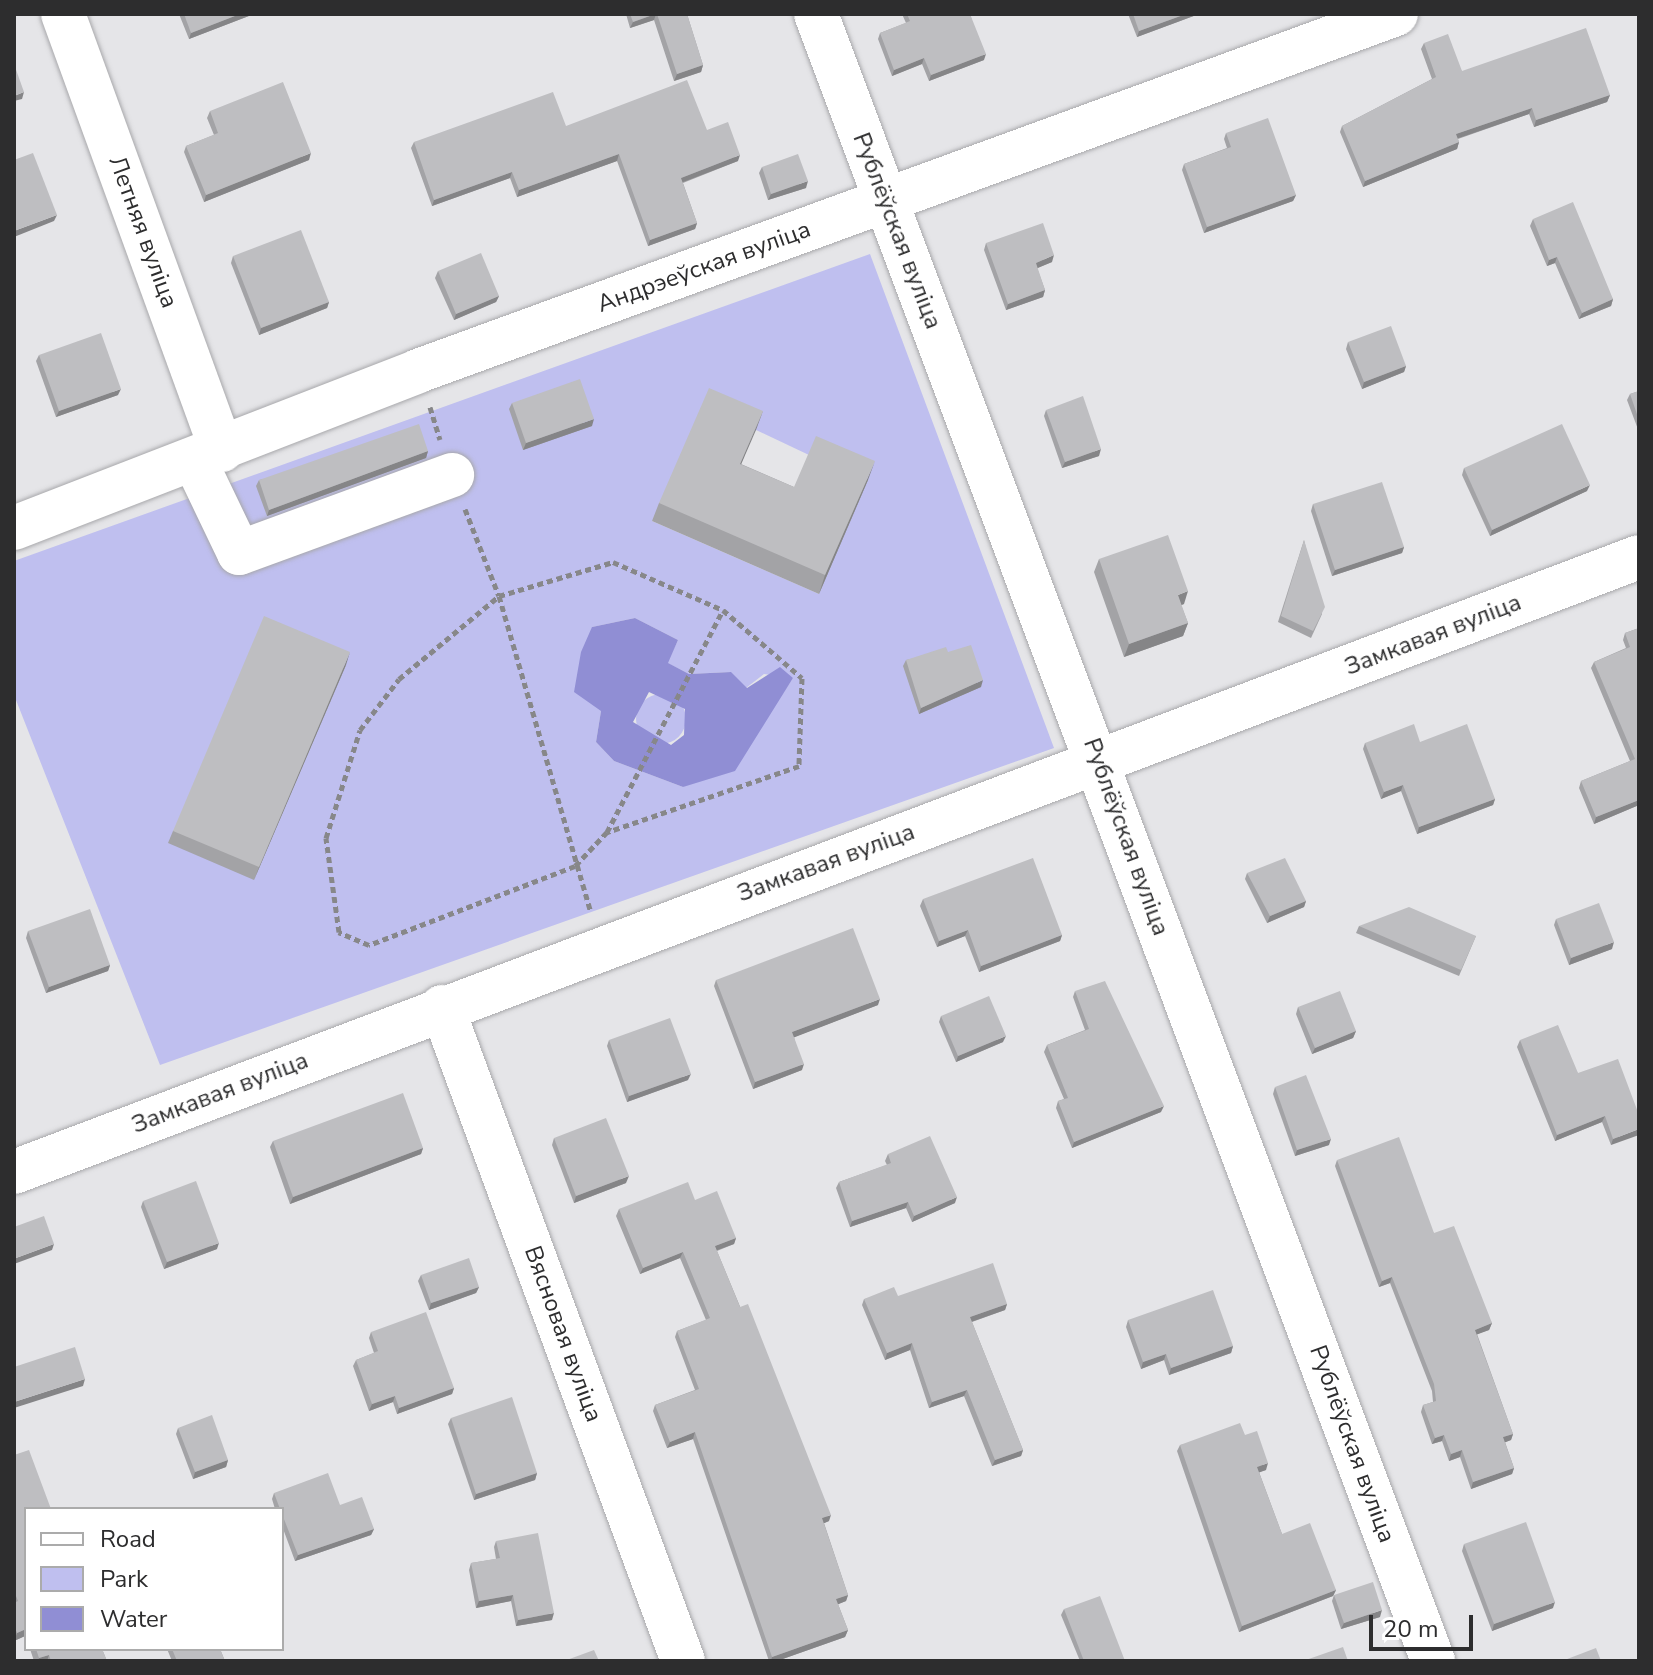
<!DOCTYPE html>
<html>
<head>
<meta charset="utf-8">
<style>
	body { margin:0 }
	#map { position:relative; width:1653px; height:1675px; overflow:hidden; background:#e5e5e8; font-family:"Nunito Sans",sans-serif }
	div>[style] { position:absolute }
	.green>* { inset:0; background:#bfbfef }
	.round { border-radius:50% }
	.water>* { inset:0; background:#908ed4 }
	.path>* { height:5px; margin-top:-2.5px; transform-origin:0; background:repeating-linear-gradient(90deg,#878789 0 6px,transparent 0 10px) }
	.roads { filter:drop-shadow(0 0 2px #a8a8ab) drop-shadow(0 0 2px #a8a8ab) }
	.minor>* { height:44px; margin:-22px; padding:0 22px; transform-origin:22px; border-radius:22px; background:#fff }
	.wall>* { inset:0; background:#a3a3a6 }
	.shaded-wall>* { inset:0; background:#858587 }
	.building>* { inset:0; background:#bebec1 }
	span { translate:-50% -50%; white-space:nowrap; text-align:center; line-height:1.15; -webkit-text-stroke:7px #fff; paint-order:stroke }
	.street-label { font-size:24px; color:#2d2d2e }
	.frame { position:absolute; inset:0; border:16px solid #2d2d2e; pointer-events:none }
	.legend { position:absolute; left:24px; top:1507px; width:260px; height:144px; box-sizing:border-box; background:#fff; border:2px solid #ababab; margin:0; padding:10px 14px; list-style:none; font-size:24px; color:#2d2d2e }
	.legend li { display:flex; align-items:center; gap:16px; height:40px }
	.legend b { width:40px; border:2px solid #ababab }
	.scale { position:absolute; left:1369px; top:1615px; width:104px; height:36px; box-sizing:border-box; border:4px solid #2d2d2e; border-top:0; padding-left:10px; font-size:24px; line-height:28px; white-space:nowrap; color:#2d2d2e; -webkit-text-stroke:6px #fff; paint-order:stroke }
</style>
</head>
<body>
<div id="map">
	<div class="green">
		<i style="clip-path:polygon(evenodd,870px 254px,1054px 748px,160px 1065px,14px 695px,14px 561px,870px 254px,756px 430px,809px 455px,819px 594px,652px 521px,756px 430px,870px 254px,635px 618px,678px 640px,667px 663px,689px 674px,730px 672px,746px 688px,764px 674px,793px 678px,758px 730px,683px 787px,614px 761px,596px 742px,601px 711px,592px 627px,635px 618px)"></i>
		<i class="round" style="left:636px;top:694px;width:50px;height:50px"></i>
	</div>
	<div class="water">
		<i style="clip-path:polygon(evenodd,635px 618px,678px 640px,668px 663px,689px 674px,731px 672px,747px 688px,780px 667px,793px 678px,735px 771px,683px 787px,614px 761px,596px 742px,601px 711px,574px 692px,581px 652px,592px 627px,635px 618px,649px 692px,685px 709px,684px 735px,671px 745px,633px 722px,649px 692px)"></i>
	</div>
	<div class="path">
		<i style="left:430px;top:407px;width:34px;rotate:73deg"></i>
		<i style="left:465px;top:509px;width:93px;rotate:68.7deg"></i>
		<i style="left:499px;top:596px;width:329px;rotate:73.8deg"></i>
		<i style="left:613px;top:562px;width:120px;rotate:23.6deg"></i>
		<i style="left:723px;top:610px;width:104px;rotate:40.7deg"></i>
		<i style="left:802px;top:678px;width:88px;rotate:92deg"></i>
		<i style="left:799px;top:766px;width:203px;rotate:161deg"></i>
		<i style="left:607px;top:832px;width:47px;rotate:133.3deg"></i>
		<i style="left:575px;top:866px;width:221px;rotate:159deg"></i>
		<i style="left:369px;top:945px;width:33px;rotate:-157deg"></i>
		<i style="left:339px;top:932px;width:95px;rotate:-97.9deg"></i>
		<i style="left:326px;top:838px;width:113px;rotate:-72.5deg"></i>
		<i style="left:360px;top:730px;width:64px;rotate:-52.6deg"></i>
		<i style="left:399px;top:679px;width:130px;rotate:-39.7deg"></i>
		<i style="left:499px;top:596px;width:119px;rotate:-16.6deg"></i>
		<i style="left:607px;top:832px;width:250px;rotate:-62.4deg"></i>
	</div>
	<div class="roads">
		<div class="minor">
			<i style="left:63px;top:14px;width:464px;rotate:70deg"></i>
			<i style="left:816px;top:14px;width:1759px;rotate:69.46deg"></i>
			<i style="left:194px;top:459px;width:104px;rotate:64.4deg"></i>
			<i style="left:239px;top:553px;width:227px;rotate:-20.1deg"></i>
			<i style="left:14px;top:528px;width:433px;rotate:-21.2deg"></i>
			<i style="left:418px;top:371px;width:1041px;rotate:-20.05deg"></i>
			<i style="left:442px;top:1007px;width:697px;rotate:69.77deg"></i>
			<i style="left:14px;top:1172px;width:1737px;rotate:-20.73deg"></i>
		</div>
	</div>
	<div class="wall">
		<i style="clip-path:polygon(179px 14px,254px 14px,189px 39px)"></i>
		<i style="clip-path:polygon(626px 14px,687px 14px,703px 65px,701px 72px,674px 81px,654px 20px,630px 28px)"></i>
		<i style="clip-path:polygon(902px 14px,970px 14px,984px 60px,929px 81px,922px 64px,892px 76px,878px 39px,880px 33px,906px 23px)"></i>
		<i style="clip-path:polygon(1128px 14px,1199px 14px,1137px 37px)"></i>
		<i style="clip-path:polygon(1424px 43px,1462px 71px,1610px 95px,1607px 102px,1534px 127px,1529px 114px,1458px 139px,1459px 142px,1457px 149px,1363px 187px,1340px 132px,1342px 126px,1432px 79px,1421px 49px)"></i>
		<i style="clip-path:polygon(210px 111px,309px 160px,204px 202px,184px 152px,186px 146px,214px 135px,207px 118px)"></i>
		<i style="clip-path:polygon(566px 126px,707px 130px,738px 161px,683px 183px,697px 223px,695px 229px,648px 246px,617px 161px,517px 197px,510px 178px,432px 206px,411px 148px,414px 142px)"></i>
		<i style="clip-path:polygon(1226px 133px,1296px 195px,1293px 201px,1204px 233px,1182px 170px,1184px 164px,1227px 148px,1224px 139px)"></i>
		<i style="clip-path:polygon(762px 167px,806px 188px,768px 200px,759px 173px)"></i>
		<i style="clip-path:polygon(1533px 219px,1613px 299px,1611px 306px,1579px 319px,1555px 263px,1547px 266px,1530px 226px)"></i>
		<i style="clip-path:polygon(986px 243px,1052px 262px,1037px 268px,1045px 290px,1043px 297px,1006px 310px,984px 250px)"></i>
		<i style="clip-path:polygon(233px 256px,329px 302px,327px 308px,259px 335px,231px 263px)"></i>
		<i style="clip-path:polygon(438px 271px,499px 296px,496px 302px,454px 320px,435px 278px)"></i>
		<i style="clip-path:polygon(1348px 342px,1406px 366px,1404px 372px,1362px 389px,1346px 349px)"></i>
		<i style="clip-path:polygon(39px 355px,118px 395px,56px 417px,36px 361px)"></i>
		<i style="clip-path:polygon(1639px 391px,1639px 432px,1627px 400px,1630px 394px)"></i>
		<i style="clip-path:polygon(512px 403px,592px 426px,523px 450px,509px 409px)"></i>
		<i style="clip-path:polygon(1046px 410px,1099px 456px,1062px 468px,1044px 416px)"></i>
		<i style="clip-path:polygon(763px 411px,741px 464px,794px 487px,868px 480px,819px 594px,652px 521px,659px 503px)"></i>
		<i style="clip-path:polygon(428px 451px,426px 458px,267px 516px,256px 486px,259px 480px)"></i>
		<i style="clip-path:polygon(1464px 468px,1587px 491px,1490px 536px,1462px 475px)"></i>
		<i style="clip-path:polygon(1313px 504px,1404px 547px,1402px 553px,1332px 576px,1311px 511px)"></i>
		<i style="clip-path:polygon(1304px 540px,1322px 614px,1311px 638px,1278px 622px)"></i>
		<i style="clip-path:polygon(1099px 559px,1184px 604px,1181px 605px,1188px 623px,1183px 636px,1124px 657px,1094px 572px)"></i>
		<i style="clip-path:polygon(1639px 628px,1639px 805px,1594px 824px,1579px 788px,1581px 781px,1630px 761px,1591px 668px,1594px 662px,1626px 648px,1623px 640px,1625px 633px)"></i>
		<i style="clip-path:polygon(948px 652px,981px 687px,919px 714px,903px 666px,906px 660px)"></i>
		<i style="clip-path:polygon(346px 665px,254px 880px,168px 843px,173px 831px)"></i>
		<i style="clip-path:polygon(1420px 742px,1495px 799px,1493px 805px,1417px 834px,1401px 791px,1381px 799px,1363px 749px,1365px 743px)"></i>
		<i style="clip-path:polygon(1247px 873px,1306px 901px,1304px 907px,1267px 923px,1245px 879px)"></i>
		<i style="clip-path:polygon(923px 899px,1062px 935px,1060px 941px,979px 972px,965px 936px,937px 947px,920px 906px)"></i>
		<i style="clip-path:polygon(1556px 919px,1612px 949px,1569px 965px,1554px 925px)"></i>
		<i style="clip-path:polygon(1359px 926px,1476px 936px,1459px 976px,1356px 933px)"></i>
		<i style="clip-path:polygon(28px 931px,110px 965px,108px 971px,46px 993px,26px 938px)"></i>
		<i style="clip-path:polygon(716px 980px,878px 1005px,794px 1037px,802px 1070px,753px 1089px,714px 986px)"></i>
		<i style="clip-path:polygon(1075px 991px,1161px 1112px,1072px 1148px,1056px 1108px,1058px 1101px,1064px 1099px,1044px 1052px,1047px 1045px,1085px 1030px,1073px 997px)"></i>
		<i style="clip-path:polygon(1298px 1007px,1356px 1031px,1353px 1038px,1312px 1054px,1296px 1014px)"></i>
		<i style="clip-path:polygon(941px 1016px,1003px 1042px,956px 1062px,939px 1022px)"></i>
		<i style="clip-path:polygon(609px 1040px,688px 1080px,627px 1102px,607px 1046px)"></i>
		<i style="clip-path:polygon(1520px 1040px,1578px 1073px,1639px 1115px,1611px 1145px,1602px 1122px,1555px 1141px,1517px 1047px)"></i>
		<i style="clip-path:polygon(1275px 1087px,1329px 1145px,1295px 1156px,1273px 1094px)"></i>
		<i style="clip-path:polygon(554px 1138px,626px 1183px,574px 1203px,552px 1145px)"></i>
		<i style="clip-path:polygon(273px 1141px,423px 1148px,421px 1154px,290px 1204px,270px 1147px)"></i>
		<i style="clip-path:polygon(888px 1154px,955px 1203px,912px 1222px,906px 1208px,850px 1227px,836px 1188px,839px 1182px,887px 1165px,885px 1161px)"></i>
		<i style="clip-path:polygon(1337px 1160px,1434px 1233px,1492px 1323px,1489px 1330px,1477px 1334px,1513px 1434px,1511px 1440px,1505px 1442px,1514px 1468px,1512px 1474px,1471px 1489px,1460px 1457px,1449px 1461px,1442px 1441px,1432px 1444px,1421px 1412px,1423px 1405px,1433px 1402px,1432px 1391px,1390px 1283px,1379px 1287px,1335px 1166px)"></i>
		<i style="clip-path:polygon(695px 1200px,736px 1238px,734px 1244px,717px 1251px,829px 1521px,824px 1523px,848px 1595px,846px 1601px,838px 1604px,848px 1630px,845px 1637px,777px 1661px,769px 1661px,693px 1439px,667px 1448px,653px 1411px,655px 1405px,695px 1390px,675px 1337px,677px 1331px,706px 1320px,680px 1258px,640px 1274px,616px 1216px,619px 1209px)"></i>
		<i style="clip-path:polygon(143px 1201px,217px 1249px,164px 1269px,141px 1207px)"></i>
		<i style="clip-path:polygon(421px 1275px,479px 1287px,476px 1293px,429px 1310px,418px 1281px)"></i>
		<i style="clip-path:polygon(898px 1296px,1007px 1304px,1005px 1310px,972px 1322px,1023px 1450px,1021px 1456px,992px 1466px,964px 1396px,929px 1408px,910px 1350px,885px 1360px,862px 1305px,864px 1299px)"></i>
		<i style="clip-path:polygon(1128px 1320px,1233px 1346px,1231px 1353px,1169px 1375px,1164px 1360px,1141px 1369px,1126px 1327px)"></i>
		<i style="clip-path:polygon(371px 1332px,454px 1388px,452px 1394px,397px 1414px,393px 1402px,369px 1411px,353px 1366px,356px 1360px,374px 1353px,369px 1338px)"></i>
		<i style="clip-path:polygon(451px 1418px,537px 1473px,535px 1480px,474px 1500px,448px 1424px)"></i>
		<i style="clip-path:polygon(178px 1428px,228px 1460px,226px 1467px,193px 1479px,176px 1434px)"></i>
		<i style="clip-path:polygon(1245px 1435px,1266px 1470px,1259px 1472px,1282px 1534px,1336px 1590px,1333px 1596px,1239px 1632px,1177px 1451px,1180px 1445px)"></i>
		<i style="clip-path:polygon(14px 1455px,26px 1509px,26px 1638px,25px 1636px,14px 1641px)"></i>
		<i style="clip-path:polygon(274px 1493px,340px 1505px,374px 1529px,371px 1535px,295px 1561px,282px 1526px,282px 1509px,275px 1509px,272px 1499px)"></i>
		<i style="clip-path:polygon(496px 1541px,552px 1620px,516px 1626px,511px 1601px,476px 1608px,469px 1570px,471px 1563px,496px 1559px,494px 1547px)"></i>
		<i style="clip-path:polygon(1464px 1544px,1553px 1608px,1492px 1631px,1462px 1551px)"></i>
		<i style="clip-path:polygon(1334px 1595px,1380px 1617px,1341px 1629px,1332px 1601px)"></i>
		<i style="clip-path:polygon(1064px 1609px,1125px 1661px,1080px 1661px,1061px 1615px)"></i>
		<i style="clip-path:polygon(30px 1649px,102px 1649px,107px 1661px,34px 1661px)"></i>
		<i style="clip-path:polygon(167px 1649px,220px 1649px,225px 1661px,172px 1661px)"></i>
	</div>
	<div class="shaded-wall">
		<i style="clip-path:polygon(240px 14px,254px 14px,189px 39px,191px 33px)"></i>
		<i style="clip-path:polygon(656px 14px,654px 20px,630px 28px,633px 22px)"></i>
		<i style="clip-path:polygon(1186px 14px,1199px 14px,1137px 37px,1139px 31px)"></i>
		<i style="clip-path:polygon(986px 54px,984px 60px,929px 81px,931px 75px)"></i>
		<i style="clip-path:polygon(924px 58px,922px 64px,892px 76px,894px 70px)"></i>
		<i style="clip-path:polygon(703px 65px,701px 72px,674px 81px,677px 74px)"></i>
		<i style="clip-path:polygon(24px 92px,22px 99px,14px 101px,14px 96px)"></i>
		<i style="clip-path:polygon(1610px 95px,1607px 102px,1534px 127px,1536px 120px)"></i>
		<i style="clip-path:polygon(1532px 108px,1529px 114px,1453px 140px,1456px 134px)"></i>
		<i style="clip-path:polygon(1459px 142px,1457px 149px,1363px 187px,1365px 181px)"></i>
		<i style="clip-path:polygon(311px 153px,309px 160px,204px 202px,206px 195px)"></i>
		<i style="clip-path:polygon(619px 154px,617px 161px,517px 197px,519px 190px)"></i>
		<i style="clip-path:polygon(740px 155px,738px 161px,678px 184px,681px 178px)"></i>
		<i style="clip-path:polygon(512px 172px,510px 178px,432px 206px,434px 200px)"></i>
		<i style="clip-path:polygon(808px 181px,806px 188px,768px 200px,771px 194px)"></i>
		<i style="clip-path:polygon(1296px 195px,1293px 201px,1204px 233px,1207px 227px)"></i>
		<i style="clip-path:polygon(57px 215px,54px 221px,14px 237px,14px 231px)"></i>
		<i style="clip-path:polygon(697px 223px,695px 229px,648px 246px,650px 240px)"></i>
		<i style="clip-path:polygon(1054px 255px,1052px 262px,1033px 270px,1036px 263px)"></i>
		<i style="clip-path:polygon(1557px 257px,1555px 263px,1547px 266px,1549px 260px)"></i>
		<i style="clip-path:polygon(1045px 290px,1043px 297px,1006px 310px,1008px 304px)"></i>
		<i style="clip-path:polygon(499px 296px,496px 302px,454px 320px,456px 314px)"></i>
		<i style="clip-path:polygon(1613px 299px,1611px 306px,1579px 319px,1582px 313px)"></i>
		<i style="clip-path:polygon(329px 302px,327px 308px,259px 335px,261px 328px)"></i>
		<i style="clip-path:polygon(1406px 366px,1404px 372px,1362px 389px,1364px 382px)"></i>
		<i style="clip-path:polygon(121px 389px,118px 395px,56px 417px,59px 411px)"></i>
		<i style="clip-path:polygon(763px 411px,756px 430px,733px 483px,740px 464px)"></i>
		<i style="clip-path:polygon(594px 419px,592px 426px,523px 450px,526px 443px)"></i>
		<i style="clip-path:polygon(1101px 449px,1099px 456px,1062px 468px,1065px 462px)"></i>
		<i style="clip-path:polygon(428px 451px,426px 458px,267px 516px,269px 510px)"></i>
		<i style="clip-path:polygon(875px 461px,868px 480px,819px 594px,825px 575px)"></i>
		<i style="clip-path:polygon(1590px 485px,1587px 491px,1490px 536px,1492px 530px)"></i>
		<i style="clip-path:polygon(1404px 547px,1402px 553px,1332px 576px,1335px 570px)"></i>
		<i style="clip-path:polygon(1188px 591px,1184px 604px,1173px 608px,1178px 595px)"></i>
		<i style="clip-path:polygon(1188px 623px,1183px 636px,1124px 657px,1129px 644px)"></i>
		<i style="clip-path:polygon(350px 652px,346px 665px,254px 880px,259px 867px)"></i>
		<i style="clip-path:polygon(983px 680px,981px 687px,919px 714px,921px 708px)"></i>
		<i style="clip-path:polygon(1403px 785px,1401px 791px,1381px 799px,1384px 792px)"></i>
		<i style="clip-path:polygon(1495px 799px,1493px 805px,1417px 834px,1419px 827px)"></i>
		<i style="clip-path:polygon(1639px 800px,1639px 805px,1594px 824px,1596px 817px)"></i>
		<i style="clip-path:polygon(1306px 901px,1304px 907px,1267px 923px,1270px 916px)"></i>
		<i style="clip-path:polygon(968px 930px,965px 936px,937px 947px,939px 941px)"></i>
		<i style="clip-path:polygon(1062px 935px,1060px 941px,979px 972px,981px 966px)"></i>
		<i style="clip-path:polygon(1614px 942px,1612px 949px,1569px 965px,1571px 958px)"></i>
		<i style="clip-path:polygon(110px 965px,108px 971px,46px 993px,49px 987px)"></i>
		<i style="clip-path:polygon(880px 999px,878px 1005px,790px 1039px,792px 1032px)"></i>
		<i style="clip-path:polygon(1356px 1031px,1353px 1038px,1312px 1054px,1315px 1048px)"></i>
		<i style="clip-path:polygon(1006px 1036px,1003px 1042px,956px 1062px,958px 1056px)"></i>
		<i style="clip-path:polygon(804px 1064px,802px 1070px,753px 1089px,755px 1082px)"></i>
		<i style="clip-path:polygon(691px 1074px,688px 1080px,627px 1102px,629px 1096px)"></i>
		<i style="clip-path:polygon(1164px 1106px,1161px 1112px,1072px 1148px,1074px 1142px)"></i>
		<i style="clip-path:polygon(1605px 1116px,1602px 1122px,1555px 1141px,1557px 1135px)"></i>
		<i style="clip-path:polygon(1639px 1129px,1639px 1135px,1611px 1145px,1613px 1139px)"></i>
		<i style="clip-path:polygon(1331px 1139px,1329px 1145px,1295px 1156px,1297px 1150px)"></i>
		<i style="clip-path:polygon(423px 1148px,421px 1154px,290px 1204px,293px 1197px)"></i>
		<i style="clip-path:polygon(629px 1176px,626px 1183px,574px 1203px,576px 1196px)"></i>
		<i style="clip-path:polygon(957px 1197px,955px 1203px,912px 1222px,914px 1216px)"></i>
		<i style="clip-path:polygon(908px 1202px,906px 1208px,850px 1227px,852px 1221px)"></i>
		<i style="clip-path:polygon(736px 1238px,734px 1244px,712px 1252px,715px 1246px)"></i>
		<i style="clip-path:polygon(219px 1243px,217px 1249px,164px 1269px,167px 1262px)"></i>
		<i style="clip-path:polygon(54px 1244px,52px 1250px,14px 1264px,16px 1258px)"></i>
		<i style="clip-path:polygon(683px 1252px,680px 1258px,640px 1274px,643px 1268px)"></i>
		<i style="clip-path:polygon(1392px 1277px,1390px 1283px,1379px 1287px,1382px 1281px)"></i>
		<i style="clip-path:polygon(479px 1287px,476px 1293px,429px 1310px,431px 1303px)"></i>
		<i style="clip-path:polygon(1007px 1304px,1005px 1310px,968px 1323px,970px 1317px)"></i>
		<i style="clip-path:polygon(1492px 1323px,1489px 1330px,1473px 1336px,1475px 1330px)"></i>
		<i style="clip-path:polygon(912px 1343px,910px 1350px,885px 1360px,887px 1353px)"></i>
		<i style="clip-path:polygon(1233px 1346px,1231px 1353px,1169px 1375px,1171px 1368px)"></i>
		<i style="clip-path:polygon(1166px 1354px,1164px 1360px,1141px 1369px,1143px 1362px)"></i>
		<i style="clip-path:polygon(85px 1379px,83px 1386px,14px 1408px,14px 1402px)"></i>
		<i style="clip-path:polygon(454px 1388px,452px 1394px,397px 1414px,399px 1408px)"></i>
		<i style="clip-path:polygon(967px 1390px,964px 1396px,929px 1408px,932px 1402px)"></i>
		<i style="clip-path:polygon(395px 1396px,393px 1402px,369px 1411px,372px 1404px)"></i>
		<i style="clip-path:polygon(695px 1432px,693px 1439px,667px 1448px,670px 1442px)"></i>
		<i style="clip-path:polygon(1513px 1434px,1511px 1440px,1501px 1444px,1503px 1437px)"></i>
		<i style="clip-path:polygon(1444px 1435px,1442px 1441px,1432px 1444px,1435px 1438px)"></i>
		<i style="clip-path:polygon(1023px 1450px,1021px 1456px,992px 1466px,995px 1460px)"></i>
		<i style="clip-path:polygon(1462px 1450px,1460px 1457px,1449px 1461px,1451px 1454px)"></i>
		<i style="clip-path:polygon(228px 1460px,226px 1467px,193px 1479px,195px 1472px)"></i>
		<i style="clip-path:polygon(1268px 1463px,1266px 1470px,1255px 1474px,1257px 1467px)"></i>
		<i style="clip-path:polygon(1514px 1468px,1512px 1474px,1471px 1489px,1473px 1482px)"></i>
		<i style="clip-path:polygon(537px 1473px,535px 1480px,474px 1500px,476px 1494px)"></i>
		<i style="clip-path:polygon(831px 1515px,829px 1521px,820px 1525px,822px 1518px)"></i>
		<i style="clip-path:polygon(374px 1529px,371px 1535px,295px 1561px,298px 1555px)"></i>
		<i style="clip-path:polygon(1336px 1590px,1333px 1596px,1239px 1632px,1242px 1626px)"></i>
		<i style="clip-path:polygon(513px 1595px,511px 1601px,476px 1608px,479px 1601px)"></i>
		<i style="clip-path:polygon(848px 1595px,846px 1601px,834px 1606px,836px 1599px)"></i>
		<i style="clip-path:polygon(1555px 1602px,1553px 1608px,1492px 1631px,1494px 1624px)"></i>
		<i style="clip-path:polygon(1382px 1610px,1380px 1617px,1341px 1629px,1344px 1623px)"></i>
		<i style="clip-path:polygon(554px 1613px,552px 1620px,516px 1626px,518px 1620px)"></i>
		<i style="clip-path:polygon(26px 1629px,25px 1636px,14px 1641px,17px 1633px)"></i>
		<i style="clip-path:polygon(848px 1630px,845px 1637px,777px 1661px,771px 1661px,772px 1657px)"></i>
		<i style="clip-path:polygon(49px 1655px,47px 1661px,38px 1661px,39px 1658px)"></i>
	</div>
	<div class="building">
		<i style="clip-path:polygon(184px 14px,240px 14px,191px 33px)"></i>
		<i style="clip-path:polygon(630px 14px,655px 14px,633px 22px)"></i>
		<i style="clip-path:polygon(657px 14px,687px 14px,703px 65px,677px 74px)"></i>
		<i style="clip-path:polygon(907px 14px,970px 14px,986px 54px,931px 75px,924px 58px,894px 70px,880px 33px,910px 21px)"></i>
		<i style="clip-path:polygon(1133px 14px,1186px 14px,1139px 31px)"></i>
		<i style="clip-path:polygon(1586px 28px,1610px 95px,1536px 120px,1532px 108px,1456px 134px,1459px 142px,1365px 181px,1342px 126px,1436px 77px,1424px 43px,1448px 34px,1462px 71px)"></i>
		<i style="clip-path:polygon(14px 64px,24px 92px,14px 96px)"></i>
		<i style="clip-path:polygon(687px 80px,707px 130px,728px 122px,740px 155px,681px 178px,697px 223px,650px 240px,619px 154px,519px 190px,512px 172px,434px 200px,414px 142px,553px 92px,566px 126px)"></i>
		<i style="clip-path:polygon(283px 82px,311px 153px,206px 195px,186px 146px,218px 133px,210px 111px)"></i>
		<i style="clip-path:polygon(1268px 118px,1296px 195px,1207px 227px,1184px 164px,1231px 147px,1226px 133px)"></i>
		<i style="clip-path:polygon(33px 153px,57px 215px,14px 231px,14px 160px)"></i>
		<i style="clip-path:polygon(798px 154px,808px 181px,771px 194px,762px 167px)"></i>
		<i style="clip-path:polygon(1573px 202px,1613px 299px,1582px 313px,1557px 257px,1549px 260px,1533px 219px)"></i>
		<i style="clip-path:polygon(1043px 223px,1054px 255px,1036px 263px,1045px 290px,1008px 304px,986px 243px)"></i>
		<i style="clip-path:polygon(301px 230px,329px 302px,261px 328px,233px 256px)"></i>
		<i style="clip-path:polygon(481px 253px,499px 296px,456px 314px,438px 271px)"></i>
		<i style="clip-path:polygon(1391px 326px,1406px 366px,1364px 382px,1348px 342px)"></i>
		<i style="clip-path:polygon(101px 333px,121px 389px,59px 411px,39px 355px)"></i>
		<i style="clip-path:polygon(580px 379px,594px 419px,526px 443px,512px 403px)"></i>
		<i style="clip-path:polygon(709px 388px,763px 411px,740px 464px,794px 487px,816px 436px,875px 461px,825px 575px,659px 503px)"></i>
		<i style="clip-path:polygon(1639px 391px,1639px 420px,1630px 394px)"></i>
		<i style="clip-path:polygon(1083px 396px,1101px 449px,1065px 462px,1046px 410px)"></i>
		<i style="clip-path:polygon(419px 424px,428px 451px,269px 510px,259px 480px)"></i>
		<i style="clip-path:polygon(1562px 424px,1590px 485px,1492px 530px,1464px 468px)"></i>
		<i style="clip-path:polygon(1382px 482px,1404px 547px,1335px 570px,1313px 504px)"></i>
		<i style="clip-path:polygon(1168px 535px,1188px 591px,1178px 595px,1188px 623px,1129px 644px,1099px 559px)"></i>
		<i style="clip-path:polygon(1304px 540px,1325px 607px,1313px 631px,1281px 616px)"></i>
		<i style="clip-path:polygon(264px 616px,350px 652px,259px 867px,173px 831px)"></i>
		<i style="clip-path:polygon(1639px 628px,1639px 800px,1596px 817px,1581px 781px,1635px 759px,1594px 662px,1630px 647px,1625px 633px)"></i>
		<i style="clip-path:polygon(971px 645px,983px 680px,921px 708px,906px 660px,946px 647px,948px 652px)"></i>
		<i style="clip-path:polygon(1414px 724px,1420px 742px,1467px 724px,1495px 799px,1419px 827px,1403px 785px,1384px 792px,1365px 743px)"></i>
		<i style="clip-path:polygon(1033px 858px,1062px 935px,981px 966px,968px 930px,939px 941px,923px 899px)"></i>
		<i style="clip-path:polygon(1285px 858px,1306px 901px,1270px 916px,1247px 873px)"></i>
		<i style="clip-path:polygon(1599px 903px,1614px 942px,1571px 958px,1556px 919px)"></i>
		<i style="clip-path:polygon(1409px 907px,1476px 936px,1461px 970px,1359px 926px)"></i>
		<i style="clip-path:polygon(90px 909px,110px 965px,49px 987px,28px 931px)"></i>
		<i style="clip-path:polygon(853px 928px,880px 999px,792px 1032px,804px 1064px,755px 1082px,716px 980px)"></i>
		<i style="clip-path:polygon(1105px 981px,1164px 1106px,1074px 1142px,1058px 1101px,1068px 1098px,1047px 1045px,1089px 1029px,1075px 991px)"></i>
		<i style="clip-path:polygon(1340px 991px,1356px 1031px,1315px 1048px,1298px 1007px)"></i>
		<i style="clip-path:polygon(989px 996px,1006px 1036px,958px 1056px,941px 1016px)"></i>
		<i style="clip-path:polygon(670px 1018px,691px 1074px,629px 1096px,609px 1040px)"></i>
		<i style="clip-path:polygon(1558px 1025px,1578px 1073px,1618px 1059px,1639px 1115px,1639px 1129px,1613px 1139px,1605px 1116px,1557px 1135px,1520px 1040px)"></i>
		<i style="clip-path:polygon(1306px 1075px,1331px 1139px,1297px 1150px,1275px 1087px)"></i>
		<i style="clip-path:polygon(403px 1093px,423px 1148px,293px 1197px,273px 1141px)"></i>
		<i style="clip-path:polygon(606px 1118px,629px 1176px,576px 1196px,554px 1138px)"></i>
		<i style="clip-path:polygon(930px 1136px,957px 1197px,914px 1216px,908px 1202px,852px 1221px,839px 1182px,891px 1163px,888px 1154px)"></i>
		<i style="clip-path:polygon(1399px 1137px,1434px 1233px,1454px 1226px,1492px 1323px,1475px 1330px,1513px 1434px,1503px 1437px,1514px 1468px,1473px 1482px,1462px 1450px,1451px 1454px,1444px 1435px,1435px 1438px,1423px 1405px,1436px 1401px,1434px 1384px,1392px 1277px,1382px 1281px,1337px 1160px)"></i>
		<i style="clip-path:polygon(196px 1181px,219px 1243px,167px 1262px,143px 1201px)"></i>
		<i style="clip-path:polygon(688px 1182px,695px 1200px,717px 1191px,736px 1238px,715px 1246px,740px 1307px,748px 1304px,831px 1515px,822px 1518px,848px 1595px,836px 1599px,848px 1630px,772px 1657px,695px 1432px,670px 1442px,655px 1405px,699px 1389px,677px 1331px,710px 1318px,683px 1252px,643px 1268px,619px 1209px)"></i>
		<i style="clip-path:polygon(44px 1216px,54px 1244px,16px 1258px,14px 1251px,14px 1227px)"></i>
		<i style="clip-path:polygon(469px 1258px,479px 1287px,431px 1303px,421px 1275px)"></i>
		<i style="clip-path:polygon(993px 1263px,1007px 1304px,970px 1317px,1023px 1450px,995px 1460px,967px 1390px,932px 1402px,912px 1343px,887px 1353px,864px 1299px,894px 1287px,898px 1296px)"></i>
		<i style="clip-path:polygon(1213px 1290px,1233px 1346px,1171px 1368px,1166px 1354px,1143px 1362px,1128px 1320px)"></i>
		<i style="clip-path:polygon(426px 1312px,454px 1388px,399px 1408px,395px 1396px,372px 1404px,356px 1360px,378px 1351px,371px 1332px)"></i>
		<i style="clip-path:polygon(75px 1347px,85px 1379px,14px 1402px,14px 1367px)"></i>
		<i style="clip-path:polygon(512px 1397px,537px 1473px,476px 1494px,451px 1418px)"></i>
		<i style="clip-path:polygon(212px 1415px,228px 1460px,195px 1472px,178px 1428px)"></i>
		<i style="clip-path:polygon(1240px 1423px,1245px 1435px,1257px 1431px,1268px 1463px,1257px 1467px,1282px 1534px,1310px 1523px,1336px 1590px,1242px 1626px,1180px 1445px)"></i>
		<i style="clip-path:polygon(29px 1450px,51px 1509px,26px 1509px,26px 1629px,17px 1633px,14px 1626px,14px 1603px,18px 1601px,14px 1591px,14px 1455px)"></i>
		<i style="clip-path:polygon(328px 1473px,340px 1505px,362px 1497px,374px 1529px,298px 1555px,282px 1514px,282px 1509px,280px 1509px,274px 1493px)"></i>
		<i style="clip-path:polygon(1526px 1522px,1555px 1602px,1494px 1624px,1464px 1544px)"></i>
		<i style="clip-path:polygon(538px 1533px,554px 1613px,518px 1620px,513px 1595px,479px 1601px,471px 1563px,500px 1558px,496px 1541px)"></i>
		<i style="clip-path:polygon(1373px 1582px,1382px 1610px,1344px 1623px,1334px 1595px)"></i>
		<i style="clip-path:polygon(1100px 1596px,1125px 1661px,1084px 1661px,1064px 1609px)"></i>
		<i style="clip-path:polygon(1343px 1647px,1348px 1661px,1303px 1661px)"></i>
		<i style="clip-path:polygon(1596px 1648px,1601px 1661px,1562px 1661px)"></i>
		<i style="clip-path:polygon(36px 1649px,102px 1649px,107px 1661px,51px 1661px,49px 1655px,39px 1658px)"></i>
		<i style="clip-path:polygon(172px 1649px,220px 1649px,225px 1661px,177px 1661px)"></i>
		<i style="clip-path:polygon(594px 1650px,599px 1661px,564px 1661px)"></i>
	</div>
	<div class="street-label">
		<span style="left:897px;top:231px;rotate:69deg">Рублёўская вуліца</span>
		<span style="left:143px;top:232px;rotate:70deg">Летняя вуліца</span>
		<span style="left:704px;top:267px;rotate:-20deg">Андрэеўская вуліца</span>
		<span style="left:1433px;top:635px;rotate:-21deg">Замкавая вуліца</span>
		<span style="left:1126px;top:837px;rotate:70deg">Рублёўская вуліца</span>
		<span style="left:826px;top:863px;rotate:-20deg">Замкавая вуліца</span>
		<span style="left:220px;top:1093px;rotate:-21deg">Замкавая вуліца</span>
		<span style="left:563px;top:1334px;rotate:70deg">Вясновая вуліца</span>
		<span style="left:1352px;top:1444px;rotate:70deg">Рублёўская вуліца</span>
	</div>
	<div class="frame"></div>
	<ul class="legend">
	<li><b style="height:10px;background:#fff"></b>Road</li>
	<li><b style="height:22px;background:#bfbfef"></b>Park</li>
	<li><b style="height:22px;background:#908ed4"></b>Water</li>
	</ul>
	<div class="scale">20 m</div>
</div>
</body>
</html>
